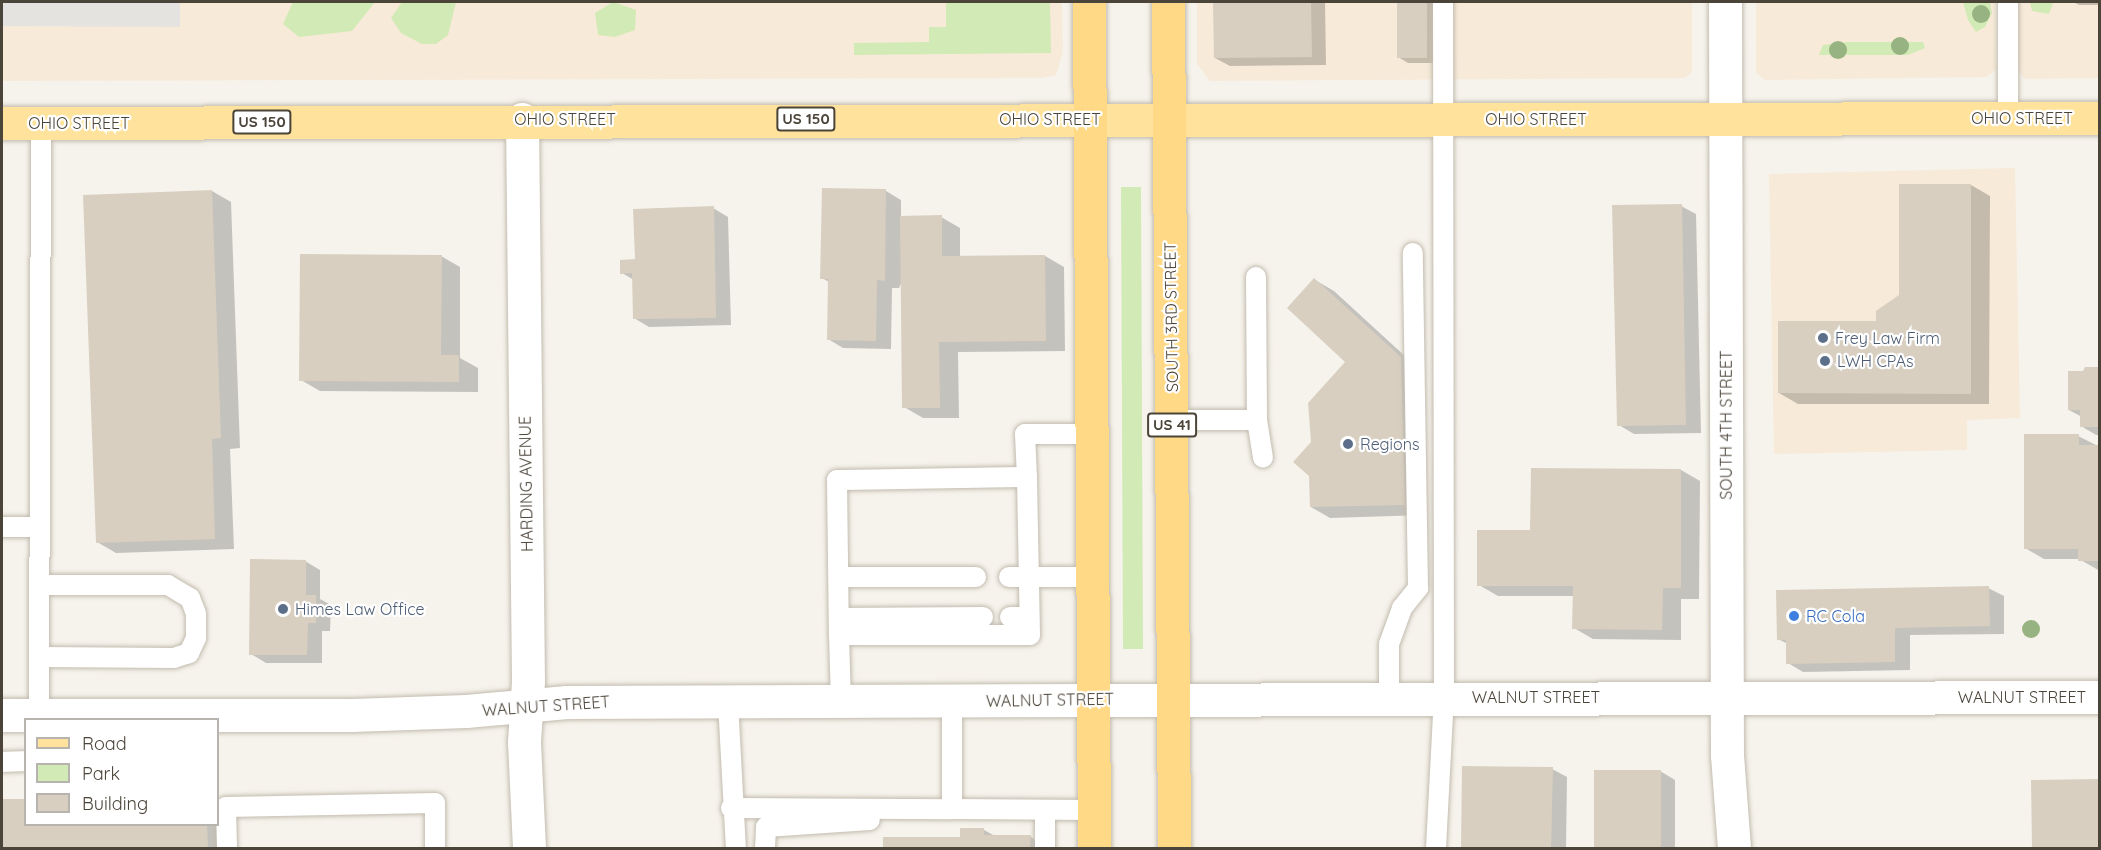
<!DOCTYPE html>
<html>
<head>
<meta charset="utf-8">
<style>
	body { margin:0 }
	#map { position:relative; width:2101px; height:850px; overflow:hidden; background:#f6f3ec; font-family:Quicksand,sans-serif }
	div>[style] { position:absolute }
	.commercial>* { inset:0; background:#f7ead8 }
	.green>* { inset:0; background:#d2eab5 }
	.parking>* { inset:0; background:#e5e3e0 }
	.shadow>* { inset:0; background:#0003 }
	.building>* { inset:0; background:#d8cfc1 }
	.roads { filter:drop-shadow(0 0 2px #c2bbae) drop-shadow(0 0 2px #c2bbae) }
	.service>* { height:20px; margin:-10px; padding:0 10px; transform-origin:10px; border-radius:10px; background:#fff }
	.minor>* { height:33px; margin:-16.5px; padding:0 16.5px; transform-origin:16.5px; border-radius:16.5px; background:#fff }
	.tertiary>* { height:33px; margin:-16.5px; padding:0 16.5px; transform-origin:16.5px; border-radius:16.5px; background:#fff }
	.primary>* { height:33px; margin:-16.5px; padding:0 16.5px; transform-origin:16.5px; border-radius:16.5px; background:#ffe39c }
	.trunk>* { height:33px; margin:-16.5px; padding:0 16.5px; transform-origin:16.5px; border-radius:16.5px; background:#ffd985 }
	.trees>* { width:18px; height:18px; margin:-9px; border-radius:50%; background:#97b381 }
	.dots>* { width:16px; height:16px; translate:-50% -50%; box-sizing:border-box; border:3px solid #fff; border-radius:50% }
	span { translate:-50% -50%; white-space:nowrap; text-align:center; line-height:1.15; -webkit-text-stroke:4.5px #fff; paint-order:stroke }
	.shield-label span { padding:2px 4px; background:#fff; border:2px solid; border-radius:4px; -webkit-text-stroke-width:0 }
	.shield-label { font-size:15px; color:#4b4439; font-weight:700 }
	.street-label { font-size:16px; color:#4b4439 }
	.service-label { font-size:16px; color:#4e5e75 }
	.left { translate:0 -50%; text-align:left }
	.shop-label { font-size:16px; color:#366cbe }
	.frame { position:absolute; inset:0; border:3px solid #4b4439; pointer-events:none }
	.legend { position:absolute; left:24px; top:718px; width:195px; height:108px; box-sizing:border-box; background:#fff; border:2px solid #b7b4b0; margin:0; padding:8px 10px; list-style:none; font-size:18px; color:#4b4439 }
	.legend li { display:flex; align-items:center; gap:12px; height:30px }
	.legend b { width:30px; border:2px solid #b7b4b0 }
</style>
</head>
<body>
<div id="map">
	<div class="commercial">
		<i style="clip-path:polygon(2px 2px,1062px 2px,1063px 52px,1056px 75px,1042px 78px,2px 81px)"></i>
		<i style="clip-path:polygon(1197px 2px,1692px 2px,1692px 72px,1685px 78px,1210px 81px,1197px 64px)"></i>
		<i style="clip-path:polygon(1756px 2px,1995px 2px,1996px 69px,1987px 77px,1765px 80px,1756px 73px)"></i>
		<i style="clip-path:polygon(2017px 2px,2099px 2px,2099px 78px,2024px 79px,2018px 68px)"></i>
		<i style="clip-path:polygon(2015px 168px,2020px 418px,1967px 420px,1967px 450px,1774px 454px,1769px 174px)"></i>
	</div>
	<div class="green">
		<i style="clip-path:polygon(293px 2px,375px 2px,352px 31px,299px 37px,283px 24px)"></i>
		<i style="clip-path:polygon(402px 2px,456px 2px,448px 35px,436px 44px,422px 44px,401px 33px,391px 18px)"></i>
		<i style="clip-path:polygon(613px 2px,636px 10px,635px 30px,615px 37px,598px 35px,595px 13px)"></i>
		<i style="clip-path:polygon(946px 2px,1050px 2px,1051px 53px,854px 55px,854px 43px,929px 42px,929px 27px,946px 27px)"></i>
		<i style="clip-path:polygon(1963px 2px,1990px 2px,1992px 13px,1985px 27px,1976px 32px,1968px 20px)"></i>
		<i style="clip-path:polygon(2030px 2px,2053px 2px,2053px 3px,2049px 14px,2032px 11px)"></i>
		<i style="clip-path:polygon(1847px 42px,1923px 42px,1925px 48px,1908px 55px,1819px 55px,1823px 45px)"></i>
		<i style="clip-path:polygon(1121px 187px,1141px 187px,1143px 649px,1123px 649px)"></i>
	</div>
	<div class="parking">
		<i style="clip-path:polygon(2px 2px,180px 2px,180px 27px,2px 26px)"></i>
	</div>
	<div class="shadow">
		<i style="clip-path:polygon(1214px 2px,1325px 2px,1326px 65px,1230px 66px,1215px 58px)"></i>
		<i style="clip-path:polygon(1398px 2px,1437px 2px,1437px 63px,1408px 63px,1398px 57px)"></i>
		<i style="clip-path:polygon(2073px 2px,2100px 2px,2100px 5px,2079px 5px)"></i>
		<i style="clip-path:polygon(1971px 185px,1990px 196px,1989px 404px,1798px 404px,1779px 393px,1877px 322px,1901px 296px)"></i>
		<i style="clip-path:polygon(823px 190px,886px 191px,901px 200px,901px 218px,941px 217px,960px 228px,960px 257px,1045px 256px,1064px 267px,1065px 351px,958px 352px,959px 418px,923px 418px,904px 407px,902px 281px,899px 288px,892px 288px,891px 349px,843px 348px,828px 339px,829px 282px,822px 278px)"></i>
		<i style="clip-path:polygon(212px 191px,231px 202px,240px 448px,230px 449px,234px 549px,116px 553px,97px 542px)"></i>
		<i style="clip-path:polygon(1681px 206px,1696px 214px,1701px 433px,1634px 434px,1619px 425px)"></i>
		<i style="clip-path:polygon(713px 208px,728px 217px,731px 325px,649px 327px,634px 318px,634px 280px,622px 273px)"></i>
		<i style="clip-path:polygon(441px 256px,460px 267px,460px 358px,478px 368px,478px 392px,320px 391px,301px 380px)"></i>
		<i style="clip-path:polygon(1315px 280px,1334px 291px,1419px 369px,1424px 515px,1330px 518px,1311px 507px,1313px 442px,1347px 362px)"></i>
		<i style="clip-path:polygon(2100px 368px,2100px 435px,2096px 435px,2081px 426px,2082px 417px,2069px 410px,2084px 372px)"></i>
		<i style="clip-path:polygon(2078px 436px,2100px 447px,2100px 571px,2079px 559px,2044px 559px,2025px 548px)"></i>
		<i style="clip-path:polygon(1681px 470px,1700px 481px,1699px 599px,1681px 599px,1681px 640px,1593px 639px,1574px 628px,1574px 596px,1498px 596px,1479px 585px)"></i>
		<i style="clip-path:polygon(305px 561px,320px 570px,320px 599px,331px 605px,330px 631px,322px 631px,322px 663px,266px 663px,251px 654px)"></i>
		<i style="clip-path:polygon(1988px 588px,2004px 596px,2004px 634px,1910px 635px,1910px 670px,1803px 672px,1788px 663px,1788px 644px,1778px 639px)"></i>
		<i style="clip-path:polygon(1464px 767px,1552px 769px,1567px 777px,1566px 848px,1462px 848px)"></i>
		<i style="clip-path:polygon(1595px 771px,1660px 771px,1675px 780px,1675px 848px,1595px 848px)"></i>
		<i style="clip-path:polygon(2100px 781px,2100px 848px,2034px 848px,2033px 782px)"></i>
		<i style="clip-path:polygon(3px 801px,26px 824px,218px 824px,226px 848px,4px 848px)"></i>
		<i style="clip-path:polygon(962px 830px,984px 830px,995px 836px,1030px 836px,1045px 848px,884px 848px,884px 839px,962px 839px)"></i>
	</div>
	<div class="building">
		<i style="clip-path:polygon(1213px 2px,1311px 2px,1312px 57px,1214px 58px)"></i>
		<i style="clip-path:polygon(1397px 2px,1427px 2px,1427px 58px,1397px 58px)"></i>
		<i style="clip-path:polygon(1899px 184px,1971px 184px,1971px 394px,1778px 393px,1778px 321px,1876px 321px,1876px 311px,1899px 295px)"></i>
		<i style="clip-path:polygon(822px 188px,886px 189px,885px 281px,877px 280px,876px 341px,827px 340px,828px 279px,820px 279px)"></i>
		<i style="clip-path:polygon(212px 190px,221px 438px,212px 439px,215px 539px,96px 543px,83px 195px)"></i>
		<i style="clip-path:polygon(1682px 204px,1686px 425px,1617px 426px,1612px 205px)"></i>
		<i style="clip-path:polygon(714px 206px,716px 318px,633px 319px,632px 273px,620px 274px,620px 260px,635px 259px,633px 209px)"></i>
		<i style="clip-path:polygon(942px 215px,942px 256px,1045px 255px,1046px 341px,939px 342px,940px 408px,902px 408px,900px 216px)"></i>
		<i style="clip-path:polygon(300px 254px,442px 255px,441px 355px,459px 355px,459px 382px,299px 381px)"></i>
		<i style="clip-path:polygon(1314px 278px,1401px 357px,1405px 505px,1310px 507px,1309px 476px,1293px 462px,1311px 442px,1308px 403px,1345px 362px,1287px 308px)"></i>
		<i style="clip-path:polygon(2085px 367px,2100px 367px,2100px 427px,2080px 427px,2080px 410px,2068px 410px,2068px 371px,2083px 371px)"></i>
		<i style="clip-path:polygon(2024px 434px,2079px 434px,2079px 445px,2100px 445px,2100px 561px,2078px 561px,2078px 549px,2024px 549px)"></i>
		<i style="clip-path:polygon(1531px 468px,1681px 469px,1681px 588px,1663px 588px,1662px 630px,1572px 629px,1573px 586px,1477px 586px,1477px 530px,1530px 530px)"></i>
		<i style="clip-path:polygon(250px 559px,306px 560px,306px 595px,316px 595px,316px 623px,308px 623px,307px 655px,249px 655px)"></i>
		<i style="clip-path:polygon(1989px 586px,1990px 626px,1895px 628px,1895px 662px,1786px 664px,1786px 640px,1777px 640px,1776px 590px)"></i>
		<i style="clip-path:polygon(1462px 766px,1553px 767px,1551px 848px,1461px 848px)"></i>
		<i style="clip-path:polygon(1594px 770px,1661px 770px,1661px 848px,1594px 848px)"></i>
		<i style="clip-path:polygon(2100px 779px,2100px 848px,2032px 848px,2031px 780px)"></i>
		<i style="clip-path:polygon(2px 799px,26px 799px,26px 824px,207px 824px,208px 848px,2px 848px)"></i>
		<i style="clip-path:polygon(960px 828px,984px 828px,984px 835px,1031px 835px,1030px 848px,883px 848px,883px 837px,960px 837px)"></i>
	</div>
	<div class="roads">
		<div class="service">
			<i style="left:2008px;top:2px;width:116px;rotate:90deg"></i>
			<i style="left:1256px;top:277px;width:143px;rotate:89.6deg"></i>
			<i style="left:1257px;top:420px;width:38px;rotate:81deg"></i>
			<i style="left:1172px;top:420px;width:85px"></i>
			<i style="left:1027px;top:477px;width:43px;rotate:-92.7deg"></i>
			<i style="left:1025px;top:434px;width:65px"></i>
			<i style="left:2px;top:527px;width:37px"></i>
			<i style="left:839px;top:577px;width:137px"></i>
			<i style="left:1009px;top:577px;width:83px"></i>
			<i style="left:39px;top:585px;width:129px"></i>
			<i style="left:168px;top:585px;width:26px;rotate:31deg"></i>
			<i style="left:190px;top:598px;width:17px;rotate:69deg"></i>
			<i style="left:196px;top:614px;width:24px;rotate:90deg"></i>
			<i style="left:196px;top:638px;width:17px;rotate:115deg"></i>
			<i style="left:189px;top:653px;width:16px;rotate:162deg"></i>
			<i style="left:174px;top:658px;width:135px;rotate:-179.6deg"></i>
			<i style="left:1010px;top:617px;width:19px"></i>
			<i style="left:839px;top:618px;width:144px;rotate:-0.4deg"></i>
			<i style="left:839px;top:635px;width:191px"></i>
			<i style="left:1030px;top:635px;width:158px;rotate:-91.1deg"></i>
			<i style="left:1027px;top:477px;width:190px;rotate:179.1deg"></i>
			<i style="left:837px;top:480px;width:155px;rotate:89.3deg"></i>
			<i style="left:839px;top:635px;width:66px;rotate:88.3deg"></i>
			<i style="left:1389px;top:697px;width:53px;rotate:-90deg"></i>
			<i style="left:1389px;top:644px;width:38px;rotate:-70deg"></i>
			<i style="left:1402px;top:608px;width:26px;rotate:-51deg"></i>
			<i style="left:1418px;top:588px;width:335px;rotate:-90.9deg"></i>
			<i style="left:728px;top:702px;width:146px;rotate:86.9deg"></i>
			<i style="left:39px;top:715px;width:592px;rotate:-89.81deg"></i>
			<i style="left:2px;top:762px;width:24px;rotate:-2deg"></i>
			<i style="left:731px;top:808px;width:221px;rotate:0.3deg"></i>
			<i style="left:952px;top:809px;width:108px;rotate:-90deg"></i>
			<i style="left:952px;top:809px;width:141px;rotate:0.4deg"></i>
			<i style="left:1045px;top:811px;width:37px;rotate:90deg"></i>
			<i style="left:227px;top:848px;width:41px;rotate:-91.4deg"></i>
			<i style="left:226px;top:807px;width:209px;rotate:-1.1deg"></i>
			<i style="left:435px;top:803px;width:45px;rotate:90deg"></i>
			<i style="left:765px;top:848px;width:21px;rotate:-87deg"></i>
			<i style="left:766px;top:827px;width:104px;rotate:-3.9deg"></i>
			<i style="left:1436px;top:848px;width:151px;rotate:-87deg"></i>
			<i style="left:1444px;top:697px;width:695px;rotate:-90.08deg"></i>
		</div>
		<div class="minor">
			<i style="left:1725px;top:2px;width:753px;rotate:89.85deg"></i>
			<i style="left:1727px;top:755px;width:93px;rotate:85.7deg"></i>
			<i style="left:522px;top:119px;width:562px;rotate:89.39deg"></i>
			<i style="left:528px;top:681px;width:61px;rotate:93.8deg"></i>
			<i style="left:524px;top:742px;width:106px;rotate:87.3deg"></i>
			<i style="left:2px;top:715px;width:350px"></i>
			<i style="left:352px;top:715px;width:114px;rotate:-2deg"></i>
			<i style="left:466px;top:711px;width:101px;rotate:-5.1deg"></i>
			<i style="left:567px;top:702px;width:526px;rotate:-0.22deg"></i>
		</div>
		<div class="tertiary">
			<i style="left:1093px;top:700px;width:1007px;rotate:-0.17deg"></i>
		</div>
		<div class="primary">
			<i style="left:2px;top:123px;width:2098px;rotate:-0.14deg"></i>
		</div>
		<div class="trunk">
			<i style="left:1089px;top:2px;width:846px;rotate:89.66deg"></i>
			<i style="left:1168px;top:2px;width:846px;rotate:89.59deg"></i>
		</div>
	</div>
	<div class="trees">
		<i style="left:1981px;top:14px"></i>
		<i style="left:1900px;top:46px"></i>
		<i style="left:1838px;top:50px"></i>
		<i style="left:2031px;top:629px"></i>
	</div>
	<div class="dots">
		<i style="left:1823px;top:338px;background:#5c6f8a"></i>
		<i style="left:1825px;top:361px;background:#5c6f8a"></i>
		<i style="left:1348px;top:444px;background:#5c6f8a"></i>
		<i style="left:283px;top:609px;background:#5c6f8a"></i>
		<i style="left:1794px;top:616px;background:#3f7fe0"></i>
	</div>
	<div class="shield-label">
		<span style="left:806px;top:119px">US 150</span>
		<span style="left:262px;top:122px">US 150</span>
		<span style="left:1172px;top:425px">US 41</span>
	</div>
	<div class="street-label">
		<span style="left:2022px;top:118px">OHIO STREET</span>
		<span style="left:565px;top:119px">OHIO STREET</span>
		<span style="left:1050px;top:119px">OHIO STREET</span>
		<span style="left:1536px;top:119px">OHIO STREET</span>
		<span style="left:79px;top:123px">OHIO STREET</span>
		<span style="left:1171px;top:317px;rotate:-91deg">SOUTH 3RD STREET</span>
		<span style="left:1726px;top:425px;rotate:-90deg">SOUTH 4TH STREET</span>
		<span style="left:526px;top:484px;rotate:-91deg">HARDING AVENUE</span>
		<span style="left:1536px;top:697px">WALNUT STREET</span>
		<span style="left:2022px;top:697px">WALNUT STREET</span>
		<span style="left:1050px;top:700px;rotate:-1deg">WALNUT STREET</span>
		<span style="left:546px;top:706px;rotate:-4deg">WALNUT STREET</span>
	</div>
	<div class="service-label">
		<span class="left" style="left:1835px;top:338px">Frey Law Firm</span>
		<span class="left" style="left:1837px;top:361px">LWH CPAs</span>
		<span class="left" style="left:1360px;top:444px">Regions</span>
		<span class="left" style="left:295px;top:609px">Himes Law Office</span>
	</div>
	<div class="shop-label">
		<span class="left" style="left:1806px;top:616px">RC Cola</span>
	</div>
	<div class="frame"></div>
	<ul class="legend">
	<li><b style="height:8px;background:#ffe39c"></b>Road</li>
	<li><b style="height:16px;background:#d2eab5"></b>Park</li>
	<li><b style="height:16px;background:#d8cfc1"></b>Building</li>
	</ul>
</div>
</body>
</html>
